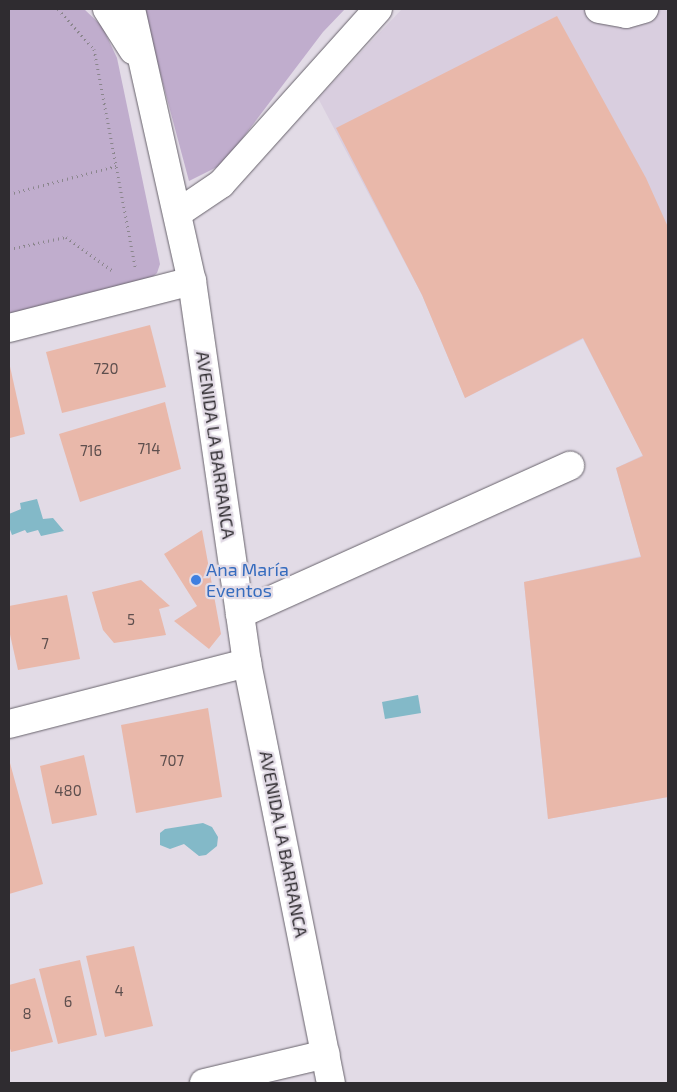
<!DOCTYPE html>
<html>
<head>
<meta charset="utf-8">
<style>
	body { margin:0 }
	#map { position:relative; width:677px; height:1092px; overflow:hidden; background:#e2dbe6; font-family:"Exo 2",sans-serif }
	div>[style] { position:absolute }
	.built>* { inset:0; background:#d9cedf }
	.green>* { inset:0; background:#c0adcd }
	.water>* { inset:0; background:#83b9c8 }
	.building>* { inset:0; background:#e9b8aa }
	.path>* { height:3px; margin-top:-1.5px; transform-origin:0; background:repeating-linear-gradient(90deg,#8b868d 0 1px,transparent 0 5px) }
	.roads { filter:drop-shadow(0 0 1px #68636c) drop-shadow(0 0 1px #68636c) }
	.minor>* { height:28px; margin:-14px; padding:0 14px; transform-origin:14px; border-radius:14px; background:#fff }
	.dots>* { width:14px; height:14px; translate:-50% -50%; box-sizing:border-box; border:2px solid #e2dbe6; border-radius:50% }
	span { translate:-50% -50%; white-space:nowrap; text-align:center; line-height:1.15; -webkit-text-stroke:4.5px #e2dbe6; paint-order:stroke }
	.number-label { font-size:15px; color:#5e4f4e }
	.number-label span { -webkit-text-stroke-width:0 }
	.street-label { font-size:18px; color:#2f2c30 }
	.shop-label { font-size:18px; color:#366cbe }
	.left { translate:0 -50%; text-align:left }
	.frame { position:absolute; inset:0; border:10px solid #2f2c30; pointer-events:none }
</style>
</head>
<body>
<div id="map">
	<div class="built">
		<i style="clip-path:polygon(402px 9px,668px 9px,668px 797px,548px 819px,524px 582px,641px 556px,616px 468px,643px 455px,583px 339px,465px 398px,422px 295px,318px 98px)"></i>
	</div>
	<div class="green">
		<i style="clip-path:polygon(9px 9px,84px 9px,102px 26px,117px 58px,160px 264px,157px 273px,147px 282px,9px 319px)"></i>
		<i style="clip-path:polygon(143px 9px,345px 9px,323px 32px,223px 164px,189px 181px)"></i>
	</div>
	<div class="water">
		<i style="clip-path:polygon(37px 499px,43px 519px,53px 518px,64px 531px,41px 536px,38px 530px,27px 533px,25px 530px,12px 535px,9px 527px,9px 514px,21px 509px,20px 503px)"></i>
		<i style="clip-path:polygon(418px 695px,421px 713px,385px 719px,382px 702px)"></i>
		<i style="clip-path:polygon(203px 823px,212px 827px,218px 837px,217px 846px,206px 855px,199px 856px,184px 844px,170px 849px,160px 845px,160px 833px,165px 829px)"></i>
	</div>
	<div class="building">
		<i style="clip-path:polygon(557px 16px,646px 178px,668px 227px,668px 797px,548px 819px,524px 582px,641px 557px,616px 468px,643px 456px,583px 338px,465px 398px,422px 295px,336px 128px)"></i>
		<i style="clip-path:polygon(150px 325px,166px 387px,62px 413px,46px 352px)"></i>
		<i style="clip-path:polygon(9px 362px,25px 434px,10px 438px,9px 437px)"></i>
		<i style="clip-path:polygon(165px 402px,181px 469px,80px 502px,59px 434px)"></i>
		<i style="clip-path:polygon(202px 530px,221px 634px,209px 649px,174px 621px,197px 606px,164px 554px)"></i>
		<i style="clip-path:polygon(141px 580px,170px 606px,159px 609px,166px 635px,114px 643px,103px 630px,92px 592px)"></i>
		<i style="clip-path:polygon(67px 595px,80px 659px,18px 670px,9px 630px,9px 606px)"></i>
		<i style="clip-path:polygon(208px 708px,222px 797px,136px 813px,121px 725px)"></i>
		<i style="clip-path:polygon(84px 755px,97px 815px,52px 824px,40px 766px)"></i>
		<i style="clip-path:polygon(10px 763px,43px 884px,9px 894px,9px 764px)"></i>
		<i style="clip-path:polygon(134px 946px,153px 1026px,105px 1037px,86px 956px)"></i>
		<i style="clip-path:polygon(80px 960px,97px 1035px,58px 1044px,39px 969px)"></i>
		<i style="clip-path:polygon(35px 978px,53px 1042px,11px 1052px,9px 1045px,9px 985px)"></i>
	</div>
	<div class="path">
		<i style="left:58px;top:9px;width:54px;rotate:48deg"></i>
		<i style="left:94px;top:49px;width:222px;rotate:79.3deg"></i>
		<i style="left:9px;top:194px;width:111px;rotate:-14.7deg"></i>
		<i style="left:9px;top:249px;width:58px;rotate:-11.9deg"></i>
		<i style="left:66px;top:237px;width:58px;rotate:35.9deg"></i>
	</div>
	<div class="roads">
		<div class="minor">
			<i style="left:107px;top:9px;width:49px;rotate:57.6deg"></i>
			<i style="left:131px;top:9px;width:279px;rotate:77.4deg"></i>
			<i style="left:192px;top:281px;width:386px;rotate:81.8deg"></i>
			<i style="left:247px;top:663px;width:428px;rotate:78.7deg"></i>
			<i style="left:599px;top:9px;width:27px;rotate:10deg"></i>
			<i style="left:626px;top:14px;width:19px;rotate:-16deg"></i>
			<i style="left:178px;top:213px;width:52px;rotate:-34deg"></i>
			<i style="left:221px;top:184px;width:235px;rotate:-48.1deg"></i>
			<i style="left:9px;top:328px;width:189px;rotate:-14.4deg"></i>
			<i style="left:240px;top:614px;width:362px;rotate:-24.2deg"></i>
			<i style="left:9px;top:724px;width:246px;rotate:-14.4deg"></i>
			<i style="left:204px;top:1083px;width:125px;rotate:-13.4deg"></i>
		</div>
	</div>
	<div class="dots">
		<i style="left:196px;top:580px;background:#3f7fe0"></i>
	</div>
	<div class="number-label">
		<span style="left:106px;top:369px">720</span>
		<span style="left:149px;top:449px">714</span>
		<span style="left:91px;top:451px">716</span>
		<span style="left:131px;top:620px">5</span>
		<span style="left:45px;top:644px">7</span>
		<span style="left:172px;top:761px">707</span>
		<span style="left:68px;top:791px">480</span>
		<span style="left:119px;top:991px">4</span>
		<span style="left:68px;top:1002px">6</span>
		<span style="left:27px;top:1014px">8</span>
	</div>
	<div class="street-label">
		<span style="left:216px;top:445px;rotate:82deg">AVENIDA LA BARRANCA</span>
		<span style="left:284px;top:844px;rotate:79deg">AVENIDA LA BARRANCA</span>
	</div>
	<div class="shop-label">
		<span class="left" style="left:206px;top:580px">Ana María<br>Eventos</span>
	</div>
	<div class="frame"></div>
</div>
</body>
</html>
